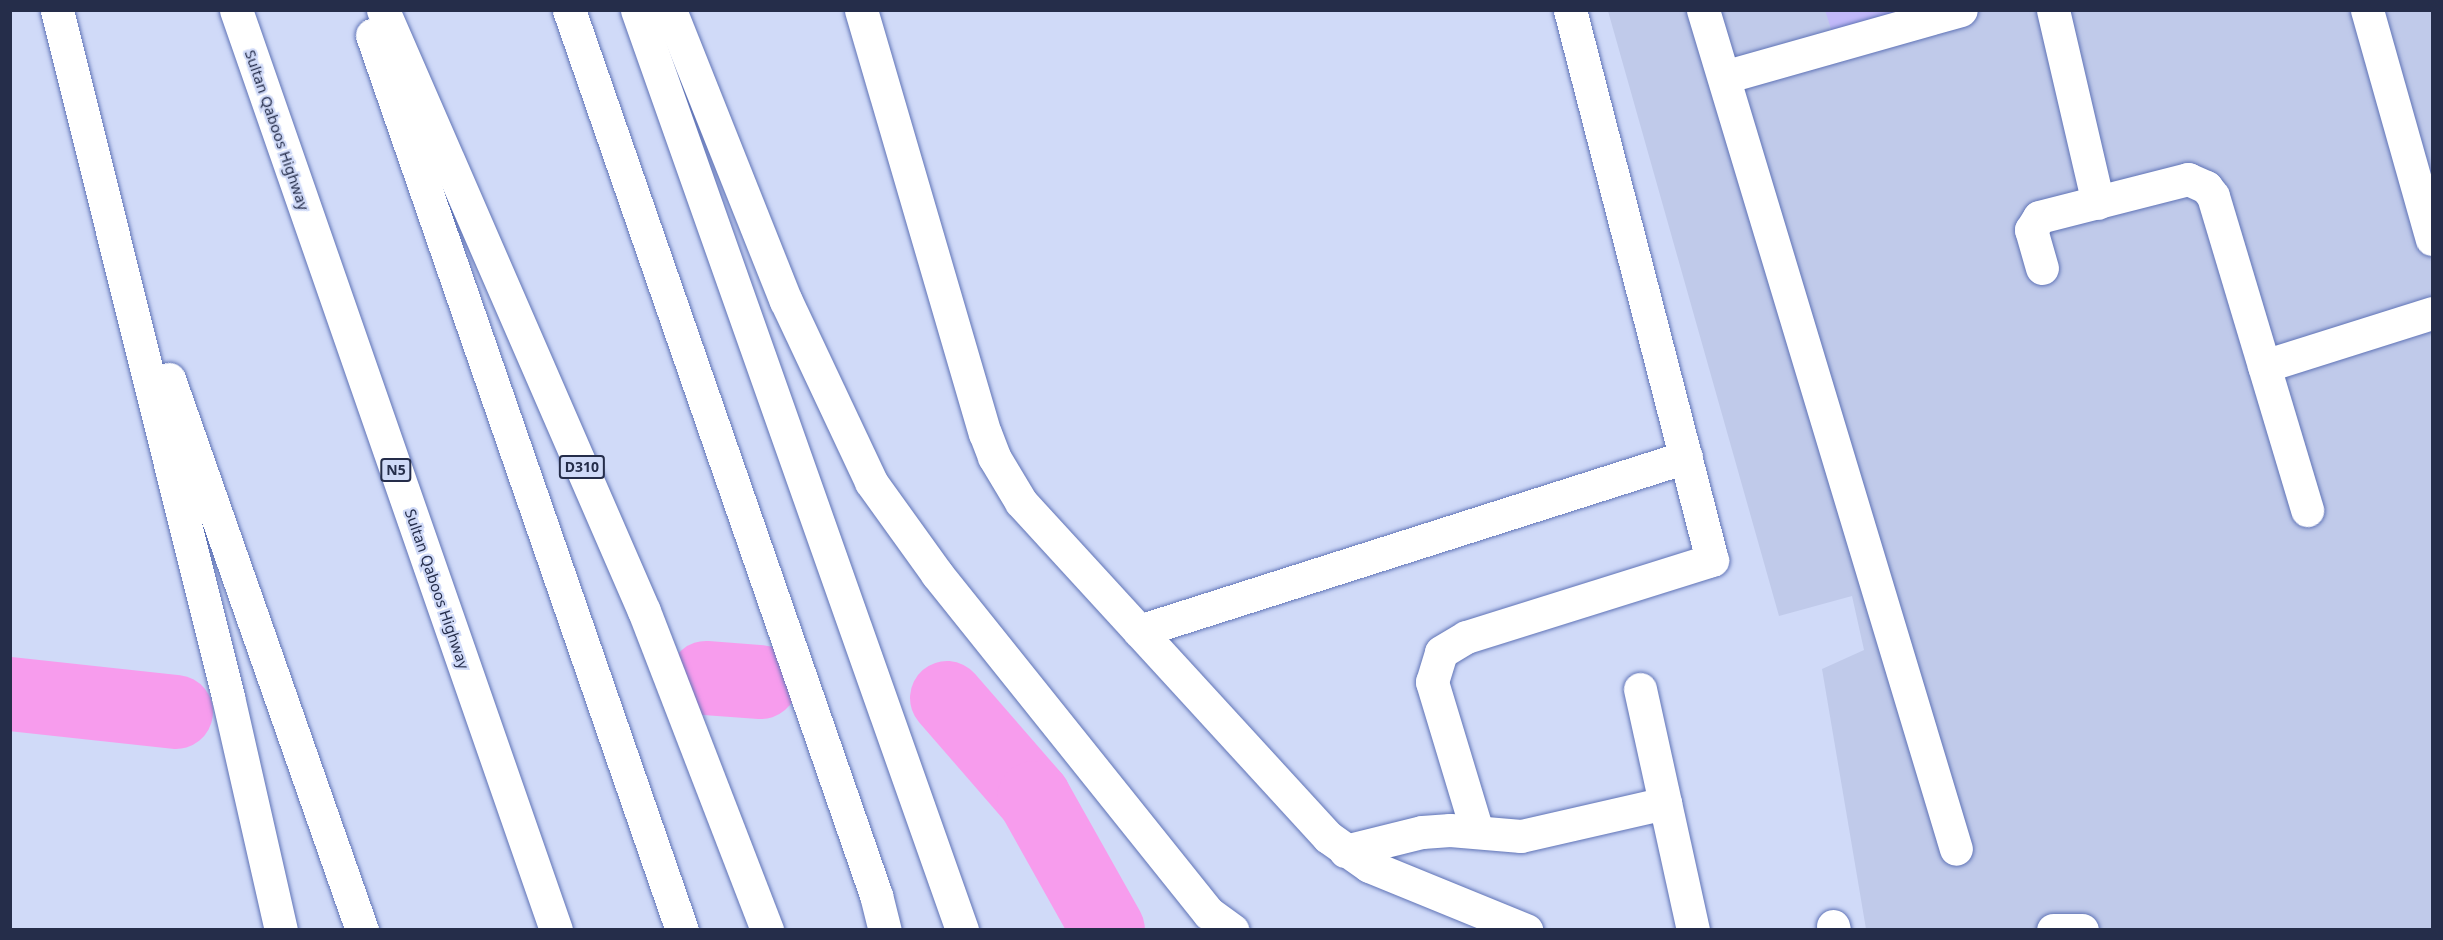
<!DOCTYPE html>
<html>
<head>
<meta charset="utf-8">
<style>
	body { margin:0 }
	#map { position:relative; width:2443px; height:940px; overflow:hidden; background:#d0daf8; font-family:"Noto Sans",sans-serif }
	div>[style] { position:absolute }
	.built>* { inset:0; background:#c0caea }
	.river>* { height:74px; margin:-37px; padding:0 37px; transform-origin:37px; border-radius:37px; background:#f79ced }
	.building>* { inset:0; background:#c2b9f9 }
	.roads { filter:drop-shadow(0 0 2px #5f73b6) drop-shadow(0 0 2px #5f73b6) }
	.minor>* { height:33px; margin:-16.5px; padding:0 16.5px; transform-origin:16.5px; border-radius:16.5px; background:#fff }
	.highway>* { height:33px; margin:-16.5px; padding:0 16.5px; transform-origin:16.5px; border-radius:16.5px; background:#fff }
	span { translate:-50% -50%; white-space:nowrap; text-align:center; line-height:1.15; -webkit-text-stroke:4.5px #d0daf8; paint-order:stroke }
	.shield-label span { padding:2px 4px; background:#d0daf8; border:2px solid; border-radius:4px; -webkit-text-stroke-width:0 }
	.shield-label { font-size:14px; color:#252d4a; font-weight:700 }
	.street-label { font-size:15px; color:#252d4a }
	.frame { position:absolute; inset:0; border:12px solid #252d4a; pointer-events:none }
</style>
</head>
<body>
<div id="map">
	<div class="built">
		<i style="clip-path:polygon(1608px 11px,2432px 11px,2432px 929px,1866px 929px,1822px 669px,1864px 650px,1852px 596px,1779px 616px)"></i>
	</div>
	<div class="river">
		<i style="left:706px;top:678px;width:55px;rotate:4.2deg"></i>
		<i style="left:10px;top:694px;width:167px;rotate:6.2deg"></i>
		<i style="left:947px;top:698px;width:133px;rotate:49deg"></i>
		<i style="left:1034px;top:798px;width:151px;rotate:60.7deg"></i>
	</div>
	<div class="building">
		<i style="clip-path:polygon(1825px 10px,1905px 10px,1832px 32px)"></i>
	</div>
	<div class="roads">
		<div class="minor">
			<i style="left:569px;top:10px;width:937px;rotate:70.87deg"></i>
			<i style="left:876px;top:895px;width:36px;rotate:76deg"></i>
			<i style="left:637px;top:10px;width:976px;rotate:70.54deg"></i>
			<i style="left:861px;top:10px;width:441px;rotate:73.7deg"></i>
			<i style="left:985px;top:433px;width:26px;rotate:69deg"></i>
			<i style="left:994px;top:457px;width:52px;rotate:59deg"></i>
			<i style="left:1021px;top:502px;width:454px;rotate:47.5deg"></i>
			<i style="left:1328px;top:837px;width:50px;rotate:35.3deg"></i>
			<i style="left:1369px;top:866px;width:170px;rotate:22.2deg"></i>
			<i style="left:1703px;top:10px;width:876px;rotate:73.22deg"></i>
			<i style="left:2053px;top:10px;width:198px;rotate:76.9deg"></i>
			<i style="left:2367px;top:10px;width:238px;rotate:74.2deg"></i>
			<i style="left:1724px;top:77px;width:246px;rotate:-15.8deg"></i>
			<i style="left:2042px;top:268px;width:40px;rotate:-106deg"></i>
			<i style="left:2031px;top:230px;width:15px;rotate:-58deg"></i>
			<i style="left:2039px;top:217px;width:154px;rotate:-14.3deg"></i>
			<i style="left:2188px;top:179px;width:20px;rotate:24deg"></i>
			<i style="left:2206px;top:187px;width:11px;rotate:52deg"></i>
			<i style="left:2213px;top:196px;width:328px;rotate:73.3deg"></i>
			<i style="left:2264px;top:366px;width:176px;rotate:-17.5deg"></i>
			<i style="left:1139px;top:631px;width:574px;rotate:-17.65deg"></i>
			<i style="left:1640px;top:689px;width:247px;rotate:77.6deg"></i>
			<i style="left:1477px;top:831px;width:156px;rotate:-106.8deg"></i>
			<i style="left:1432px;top:682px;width:31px;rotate:-73deg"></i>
			<i style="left:1441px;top:652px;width:29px;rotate:-31deg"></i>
			<i style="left:1466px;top:637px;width:258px;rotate:-17.4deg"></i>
			<i style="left:1712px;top:560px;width:568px;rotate:-104.48deg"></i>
			<i style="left:1345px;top:851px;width:79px;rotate:-13.9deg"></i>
			<i style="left:1422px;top:832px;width:28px;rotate:-4deg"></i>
			<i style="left:1450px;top:830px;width:71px;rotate:4.8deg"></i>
			<i style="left:1521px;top:836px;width:148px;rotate:-12.9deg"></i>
			<i style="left:1833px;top:926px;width:4px;rotate:76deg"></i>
			<i style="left:2053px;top:930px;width:29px"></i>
		</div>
		<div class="highway">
			<i style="left:57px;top:10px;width:708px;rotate:76.02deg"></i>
			<i style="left:228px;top:697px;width:239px;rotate:77.2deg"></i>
			<i style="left:236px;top:10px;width:974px;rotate:70.82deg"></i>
			<i style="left:383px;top:10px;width:655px;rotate:66.53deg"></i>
			<i style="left:644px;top:611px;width:342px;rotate:68.9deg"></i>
			<i style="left:670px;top:10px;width:313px;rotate:68.3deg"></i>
			<i style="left:786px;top:301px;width:200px;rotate:64.8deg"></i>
			<i style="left:871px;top:482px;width:113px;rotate:54.3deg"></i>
			<i style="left:937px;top:574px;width:435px;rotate:51.3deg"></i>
			<i style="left:1209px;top:913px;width:29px;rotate:36deg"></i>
			<i style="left:372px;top:35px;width:947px;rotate:70.9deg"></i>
			<i style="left:169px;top:379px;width:584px;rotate:70.7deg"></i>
		</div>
	</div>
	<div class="shield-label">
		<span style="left:582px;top:467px">D310</span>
		<span style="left:396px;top:470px">N5</span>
	</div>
	<div class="street-label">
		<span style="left:277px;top:130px;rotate:71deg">Sultan Qaboos Highway</span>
		<span style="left:437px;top:589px;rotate:71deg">Sultan Qaboos Highway</span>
	</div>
	<div class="frame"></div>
</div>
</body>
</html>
